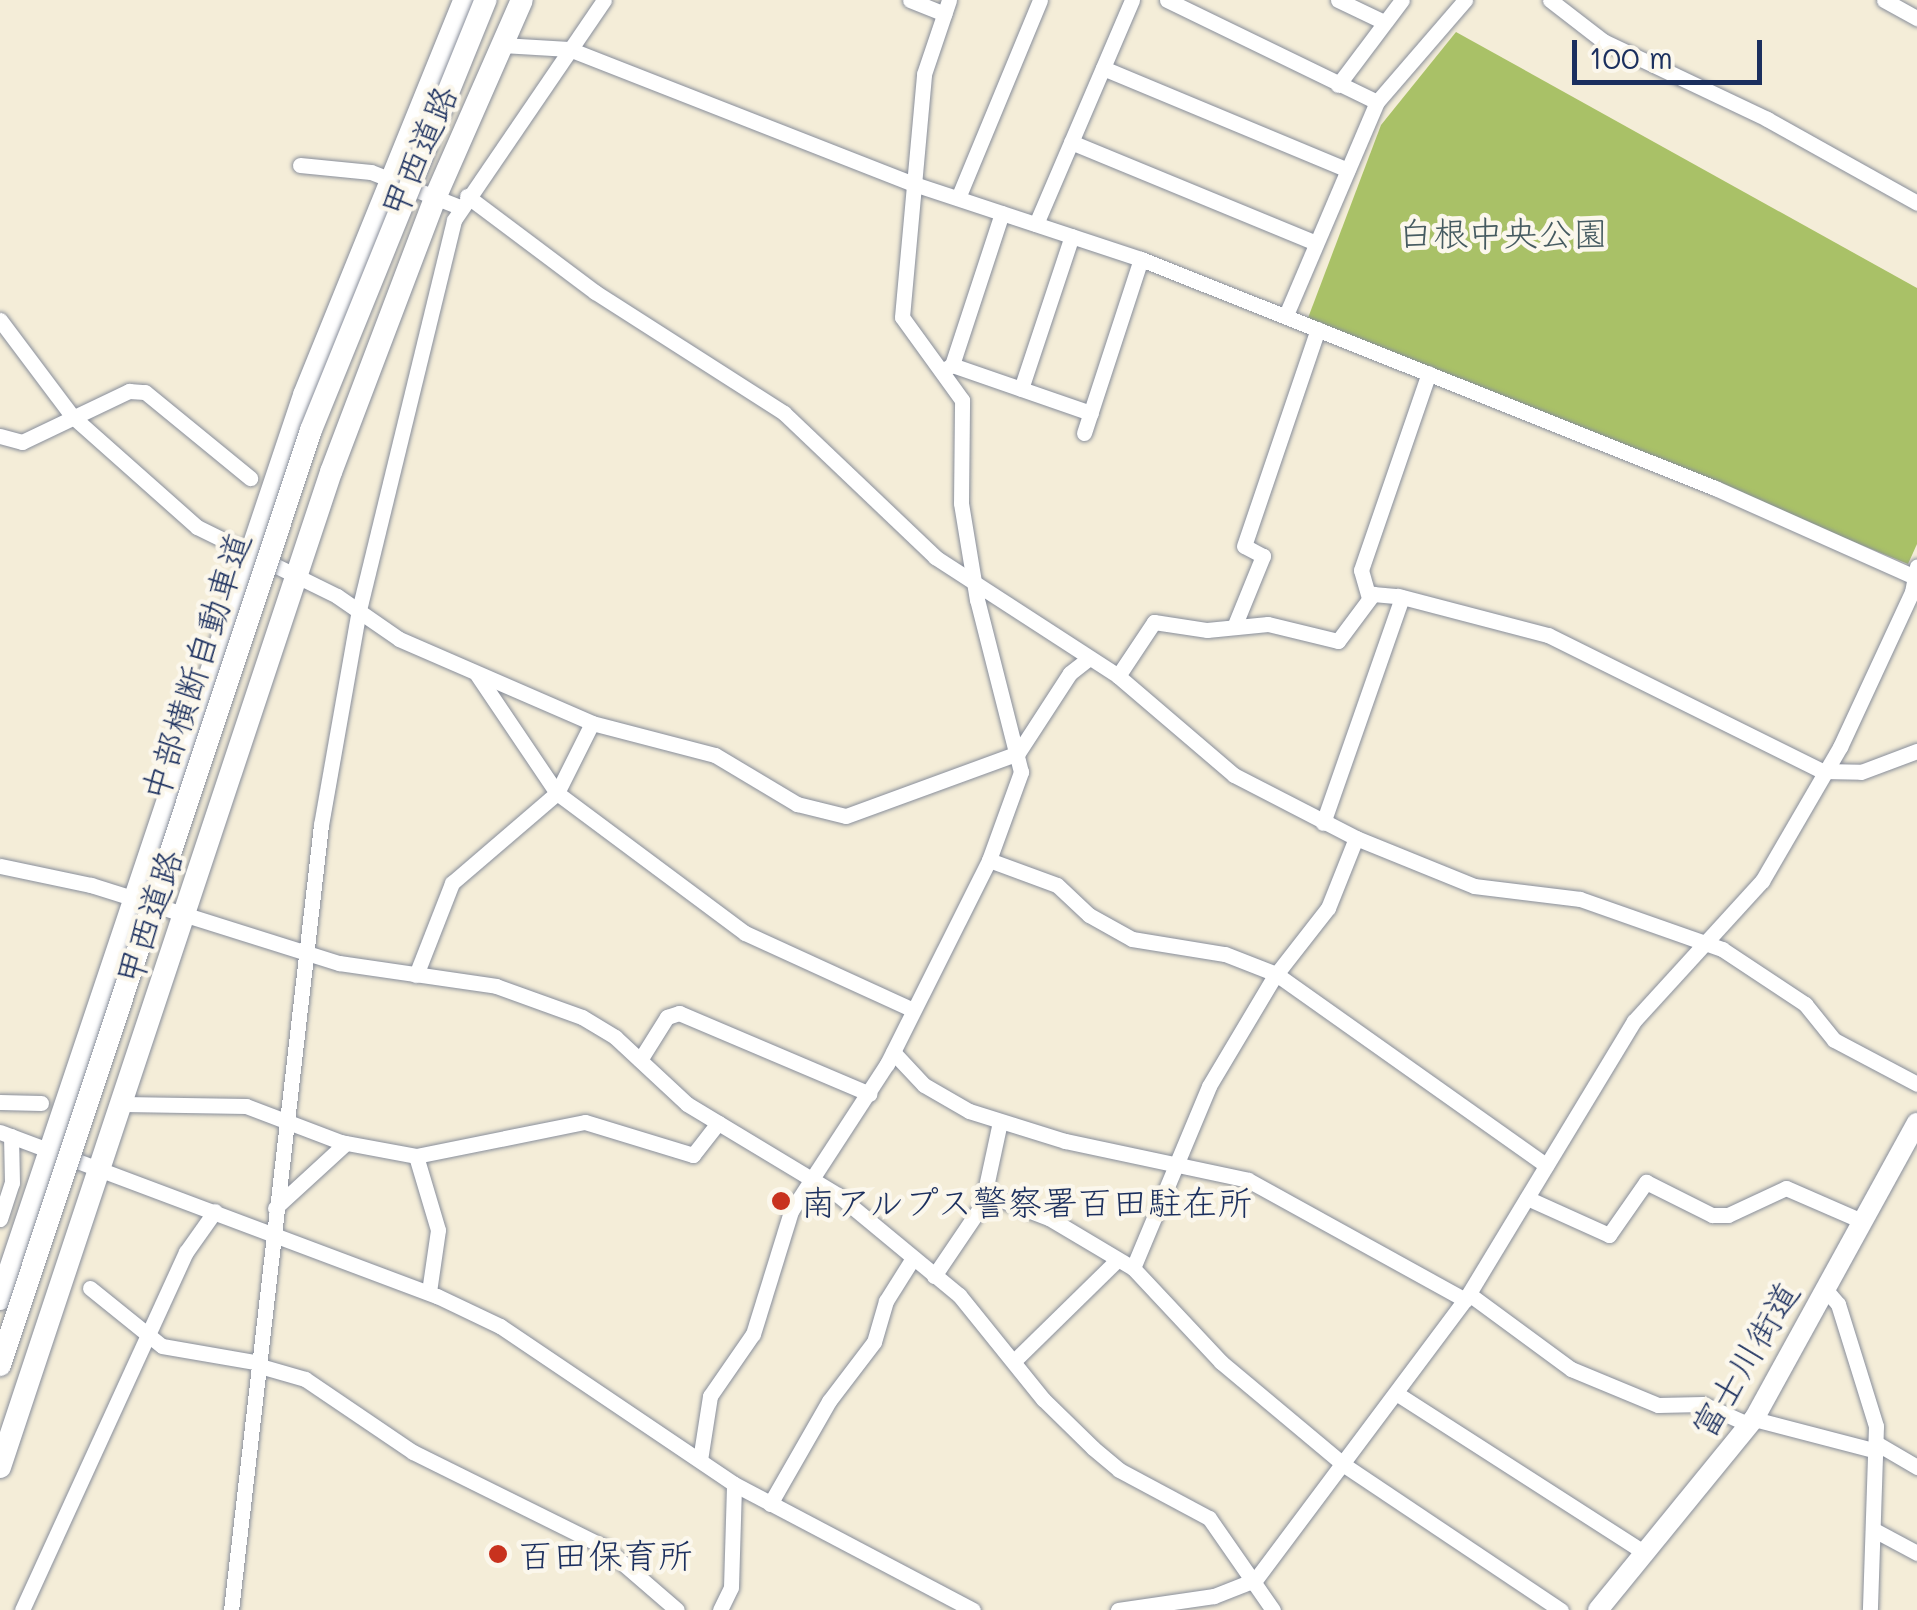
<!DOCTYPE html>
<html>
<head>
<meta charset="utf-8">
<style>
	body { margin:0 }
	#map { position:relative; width:1917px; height:1610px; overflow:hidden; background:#f4edd8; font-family:Mali,"Klee One",sans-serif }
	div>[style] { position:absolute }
	.green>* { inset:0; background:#a9c167 }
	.roads { filter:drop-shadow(0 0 2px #888e9b) drop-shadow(0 0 2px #888e9b) }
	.minor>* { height:15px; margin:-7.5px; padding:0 7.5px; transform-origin:7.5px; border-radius:7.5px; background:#fff }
	.major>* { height:20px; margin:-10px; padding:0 10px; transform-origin:10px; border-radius:10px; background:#fff }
	.highway>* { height:22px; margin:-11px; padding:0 11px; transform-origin:11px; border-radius:11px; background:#fff }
	.bridges { filter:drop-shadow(0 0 2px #888e9b) drop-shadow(0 0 2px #888e9b) }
	.highway-bridge>* { height:22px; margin:-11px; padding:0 11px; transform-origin:11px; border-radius:11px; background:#fff }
	.dots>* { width:28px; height:28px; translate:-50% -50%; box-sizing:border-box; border:5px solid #fbf7ec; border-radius:50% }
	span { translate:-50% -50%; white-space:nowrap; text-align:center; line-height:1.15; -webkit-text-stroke:9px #fbf7ec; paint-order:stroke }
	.street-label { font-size:35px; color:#1b2f5e }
	.park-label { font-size:35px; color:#465b61 }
	.poi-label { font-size:35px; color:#1b2f5e }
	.left { translate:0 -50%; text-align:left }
	.scale { position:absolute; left:1572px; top:40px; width:190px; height:45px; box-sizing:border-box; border:5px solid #1b2f5e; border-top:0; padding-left:12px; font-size:30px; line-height:35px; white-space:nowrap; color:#1b2f5e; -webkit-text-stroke:8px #fbf7ec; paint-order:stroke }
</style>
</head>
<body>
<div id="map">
	<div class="green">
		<i style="clip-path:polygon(1456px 32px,1917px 288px,1917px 544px,1908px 564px,1308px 318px,1381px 125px)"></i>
	</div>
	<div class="roads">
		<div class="minor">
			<i style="left:910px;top:0;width:37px;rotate:22deg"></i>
			<i style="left:1167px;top:0;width:233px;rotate:25.9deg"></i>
			<i style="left:1338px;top:0;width:51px;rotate:25.6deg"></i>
			<i style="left:1550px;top:0;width:67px;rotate:37.7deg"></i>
			<i style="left:1603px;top:41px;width:182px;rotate:25.4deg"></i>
			<i style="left:1767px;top:119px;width:172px;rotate:29.2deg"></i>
			<i style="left:1884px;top:0;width:38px;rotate:29deg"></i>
			<i style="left:502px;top:45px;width:67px;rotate:3.4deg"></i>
			<i style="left:569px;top:49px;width:370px;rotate:21.4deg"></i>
			<i style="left:914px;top:184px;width:239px;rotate:18.3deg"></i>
			<i style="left:1141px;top:259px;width:618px;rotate:21.75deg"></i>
			<i style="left:1715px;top:488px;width:217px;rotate:24deg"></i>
			<i style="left:1103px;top:68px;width:265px;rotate:22.6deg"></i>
			<i style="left:1338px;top:85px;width:106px;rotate:-53deg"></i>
			<i style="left:1071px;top:142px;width:265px;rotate:22.4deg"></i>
			<i style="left:300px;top:165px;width:71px;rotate:5.6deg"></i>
			<i style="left:371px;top:172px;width:96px;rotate:21.5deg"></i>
			<i style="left:467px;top:196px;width:160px;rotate:36.9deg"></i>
			<i style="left:595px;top:292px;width:224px;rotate:32.6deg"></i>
			<i style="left:784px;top:413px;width:209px;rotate:43.6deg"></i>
			<i style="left:935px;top:557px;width:218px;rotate:33deg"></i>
			<i style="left:1118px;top:676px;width:153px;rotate:40.5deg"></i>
			<i style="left:1234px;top:775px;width:137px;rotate:27.3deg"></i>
			<i style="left:1356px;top:838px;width:127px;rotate:22.1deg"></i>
			<i style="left:1474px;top:886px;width:107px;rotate:7deg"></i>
			<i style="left:1580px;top:899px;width:151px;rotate:19.4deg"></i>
			<i style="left:1722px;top:949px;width:100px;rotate:33.5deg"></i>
			<i style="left:1805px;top:1004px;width:46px;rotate:51.1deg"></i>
			<i style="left:1834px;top:1040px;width:94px;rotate:27.9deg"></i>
			<i style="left:958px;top:198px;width:214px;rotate:-67.5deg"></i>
			<i style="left:1036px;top:224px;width:244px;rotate:-66.8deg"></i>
			<i style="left:1286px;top:315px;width:232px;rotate:-66.9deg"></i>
			<i style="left:1377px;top:102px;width:135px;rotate:-49.2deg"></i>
			<i style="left:0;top:320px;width:120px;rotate:53.1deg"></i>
			<i style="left:72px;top:416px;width:167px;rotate:41.6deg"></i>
			<i style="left:197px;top:527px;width:156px;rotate:26.2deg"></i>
			<i style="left:337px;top:596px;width:75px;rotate:34.7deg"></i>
			<i style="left:399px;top:639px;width:210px;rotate:23.5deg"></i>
			<i style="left:952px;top:365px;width:160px;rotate:-71.8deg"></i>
			<i style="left:944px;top:370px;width:9px;rotate:-32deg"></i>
			<i style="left:952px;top:365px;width:147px;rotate:19.1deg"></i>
			<i style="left:1021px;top:389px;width:161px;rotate:-71.6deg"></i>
			<i style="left:1084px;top:433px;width:183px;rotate:-71.9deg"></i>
			<i style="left:0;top:436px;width:23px;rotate:15deg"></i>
			<i style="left:22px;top:442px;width:119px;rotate:-25.5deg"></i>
			<i style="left:129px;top:391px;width:16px;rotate:4deg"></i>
			<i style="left:145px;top:392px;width:136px;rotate:39.3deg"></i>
			<i style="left:1369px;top:598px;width:29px;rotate:-106deg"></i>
			<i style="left:1361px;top:570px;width:208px;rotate:-71deg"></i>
			<i style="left:1234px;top:627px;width:77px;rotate:-67.8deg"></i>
			<i style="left:1263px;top:556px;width:21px;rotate:-152deg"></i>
			<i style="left:1244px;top:546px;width:229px;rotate:-71.2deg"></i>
			<i style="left:476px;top:673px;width:145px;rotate:56deg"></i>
			<i style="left:557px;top:793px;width:234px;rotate:36.7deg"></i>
			<i style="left:745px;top:933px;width:180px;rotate:24.6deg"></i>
			<i style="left:1118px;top:676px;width:65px;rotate:-56.3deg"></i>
			<i style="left:1154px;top:622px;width:54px;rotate:8.6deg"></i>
			<i style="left:1207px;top:630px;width:61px;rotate:-5.6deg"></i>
			<i style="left:1268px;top:624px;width:72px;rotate:13.7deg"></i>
			<i style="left:1338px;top:641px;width:59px;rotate:-53.3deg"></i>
			<i style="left:1373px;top:594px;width:25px;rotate:5deg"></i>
			<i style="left:1398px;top:596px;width:155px;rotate:14.6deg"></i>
			<i style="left:1548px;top:635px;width:306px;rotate:26.4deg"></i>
			<i style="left:1822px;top:771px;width:39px;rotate:1deg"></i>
			<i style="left:1861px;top:772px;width:60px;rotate:-20.6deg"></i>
			<i style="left:1323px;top:823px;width:239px;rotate:-70.7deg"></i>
			<i style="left:989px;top:860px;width:72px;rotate:20.2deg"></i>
			<i style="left:1057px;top:885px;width:44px;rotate:43.2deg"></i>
			<i style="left:1089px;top:915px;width:49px;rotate:29.2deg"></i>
			<i style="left:1132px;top:939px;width:94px;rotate:9.2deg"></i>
			<i style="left:1225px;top:954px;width:55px;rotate:21.4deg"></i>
			<i style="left:1276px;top:974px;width:331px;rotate:35.3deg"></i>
			<i style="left:0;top:866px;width:93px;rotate:11.8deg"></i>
			<i style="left:91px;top:885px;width:260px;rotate:17.5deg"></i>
			<i style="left:339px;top:963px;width:159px;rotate:8.3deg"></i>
			<i style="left:496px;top:986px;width:91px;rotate:19.8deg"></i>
			<i style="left:582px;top:1017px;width:39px;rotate:31deg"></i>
			<i style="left:615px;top:1037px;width:98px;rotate:42.9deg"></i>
			<i style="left:687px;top:1104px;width:176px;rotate:31.1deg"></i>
			<i style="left:838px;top:1195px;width:157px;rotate:39.6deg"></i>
			<i style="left:959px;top:1295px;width:134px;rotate:51.1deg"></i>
			<i style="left:1043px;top:1399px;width:70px;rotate:44.4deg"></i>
			<i style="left:1093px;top:1448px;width:34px;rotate:40deg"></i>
			<i style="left:1119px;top:1470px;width:102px;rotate:28.1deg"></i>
			<i style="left:1209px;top:1518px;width:112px;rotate:55.2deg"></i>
			<i style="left:416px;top:975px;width:99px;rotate:-68.6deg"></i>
			<i style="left:452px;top:883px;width:138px;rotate:-40.6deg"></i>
			<i style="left:557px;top:793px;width:78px;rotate:-63.4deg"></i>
			<i style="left:592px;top:723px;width:127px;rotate:14.6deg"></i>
			<i style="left:715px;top:755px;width:96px;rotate:30.9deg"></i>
			<i style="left:797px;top:804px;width:50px;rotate:13.8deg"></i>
			<i style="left:846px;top:816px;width:183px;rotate:-20.1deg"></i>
			<i style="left:1018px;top:753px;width:95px;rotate:-57deg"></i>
			<i style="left:1070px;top:673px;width:23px;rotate:-38deg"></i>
			<i style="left:893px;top:1052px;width:45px;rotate:46.8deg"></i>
			<i style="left:924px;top:1085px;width:52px;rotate:30deg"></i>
			<i style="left:969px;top:1111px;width:101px;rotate:17.4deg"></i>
			<i style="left:1065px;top:1141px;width:187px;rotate:12deg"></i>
			<i style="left:1248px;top:1180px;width:248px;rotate:28.9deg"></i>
			<i style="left:640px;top:1060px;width:51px;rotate:-57.9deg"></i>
			<i style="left:667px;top:1017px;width:13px;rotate:-18deg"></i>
			<i style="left:679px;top:1013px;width:207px;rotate:23deg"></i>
			<i style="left:0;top:1102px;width:41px;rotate:1.4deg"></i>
			<i style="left:123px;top:1104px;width:123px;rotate:0.9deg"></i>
			<i style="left:246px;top:1106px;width:102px;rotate:20.8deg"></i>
			<i style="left:341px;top:1142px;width:76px;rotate:10.6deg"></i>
			<i style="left:416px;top:1156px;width:172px;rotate:-11.4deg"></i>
			<i style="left:585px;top:1122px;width:113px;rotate:17deg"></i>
			<i style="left:693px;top:1155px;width:41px;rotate:-52deg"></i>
			<i style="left:0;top:1132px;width:467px;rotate:20.6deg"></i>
			<i style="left:437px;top:1296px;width:70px;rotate:25.5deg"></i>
			<i style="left:500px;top:1326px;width:282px;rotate:34deg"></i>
			<i style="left:734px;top:1484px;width:270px;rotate:27.8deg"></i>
			<i style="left:416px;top:1156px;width:77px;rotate:73.4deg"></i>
			<i style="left:438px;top:1230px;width:63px;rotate:98.3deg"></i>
			<i style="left:986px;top:1194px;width:67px;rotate:20.9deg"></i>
			<i style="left:1049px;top:1218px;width:98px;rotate:30.8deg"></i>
			<i style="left:1133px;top:1268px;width:129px;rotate:46.9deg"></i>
			<i style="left:1221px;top:1362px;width:160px;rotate:39.9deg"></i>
			<i style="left:1344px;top:1465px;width:261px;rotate:33.8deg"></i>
			<i style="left:1527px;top:1198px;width:90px;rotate:24.3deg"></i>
			<i style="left:1609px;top:1235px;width:65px;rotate:-55.1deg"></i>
			<i style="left:1646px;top:1182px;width:74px;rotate:26.6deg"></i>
			<i style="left:1712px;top:1215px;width:16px"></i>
			<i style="left:1728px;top:1215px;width:64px;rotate:-25deg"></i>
			<i style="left:1786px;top:1188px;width:83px;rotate:23.5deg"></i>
			<i style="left:275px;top:1208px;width:96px;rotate:-42.5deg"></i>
			<i style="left:0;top:1219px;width:38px;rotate:-72deg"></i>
			<i style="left:12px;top:1183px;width:47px;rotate:-91.2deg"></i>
			<i style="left:1133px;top:1268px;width:197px;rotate:-67.3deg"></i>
			<i style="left:1209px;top:1086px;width:127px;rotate:-59.2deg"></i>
			<i style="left:1274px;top:977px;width:88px;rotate:-52deg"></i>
			<i style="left:1328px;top:908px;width:75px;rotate:-68.2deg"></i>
			<i style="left:934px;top:1276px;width:86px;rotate:-55.9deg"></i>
			<i style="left:982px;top:1205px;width:85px;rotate:-77.8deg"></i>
			<i style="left:90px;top:1288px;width:92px;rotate:38.9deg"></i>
			<i style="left:162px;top:1346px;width:99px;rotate:9.8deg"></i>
			<i style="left:1825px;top:1289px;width:20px;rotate:49deg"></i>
			<i style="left:1838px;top:1304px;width:128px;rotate:72.7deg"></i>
			<i style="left:1876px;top:1426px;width:184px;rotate:91.9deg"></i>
			<i style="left:1469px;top:1294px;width:127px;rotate:36.3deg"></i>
			<i style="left:1571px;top:1369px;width:94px;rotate:22.5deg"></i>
			<i style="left:1658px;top:1405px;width:45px;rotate:-1.3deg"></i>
			<i style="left:1703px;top:1404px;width:51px;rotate:24.1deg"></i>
			<i style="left:1014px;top:1361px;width:144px;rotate:-44.4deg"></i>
			<i style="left:260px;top:1366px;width:47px;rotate:16.1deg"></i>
			<i style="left:305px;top:1379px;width:130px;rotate:34.1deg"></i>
			<i style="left:413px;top:1452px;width:213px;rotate:26.4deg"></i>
			<i style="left:604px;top:1547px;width:96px;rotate:40.8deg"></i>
			<i style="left:1399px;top:1395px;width:292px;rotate:32.7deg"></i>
			<i style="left:1754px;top:1419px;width:127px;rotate:14.6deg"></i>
			<i style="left:1876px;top:1443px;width:48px;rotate:30.3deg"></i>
			<i style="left:700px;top:1460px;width:65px;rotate:-81.1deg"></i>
			<i style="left:710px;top:1396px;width:75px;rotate:-55.3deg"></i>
			<i style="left:753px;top:1334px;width:129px;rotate:-72.8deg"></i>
			<i style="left:791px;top:1211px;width:176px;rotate:-56.9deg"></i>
			<i style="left:887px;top:1064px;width:228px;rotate:-63.4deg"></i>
			<i style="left:989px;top:860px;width:94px;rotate:-70deg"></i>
			<i style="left:1021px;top:772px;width:178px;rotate:-104.3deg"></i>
			<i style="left:977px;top:600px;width:98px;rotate:-99.4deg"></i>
			<i style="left:961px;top:503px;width:103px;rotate:-89.4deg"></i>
			<i style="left:962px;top:400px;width:102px;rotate:-125.9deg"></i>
			<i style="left:902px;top:317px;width:244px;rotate:-84.8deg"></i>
			<i style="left:924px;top:74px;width:78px;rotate:-71.3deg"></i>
			<i style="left:770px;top:1504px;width:119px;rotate:-60.2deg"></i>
			<i style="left:829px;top:1401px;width:74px;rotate:-52.7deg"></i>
			<i style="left:874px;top:1342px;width:43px;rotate:-73.7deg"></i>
			<i style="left:886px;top:1301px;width:51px;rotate:-57.9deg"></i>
			<i style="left:1874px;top:1530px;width:49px;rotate:28.1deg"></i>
			<i style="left:1253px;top:1583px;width:354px;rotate:-53.2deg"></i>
			<i style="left:1465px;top:1300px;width:326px;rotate:-58.8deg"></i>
			<i style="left:1634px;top:1021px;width:190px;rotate:-47.6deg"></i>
			<i style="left:1762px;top:881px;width:155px;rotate:-59.8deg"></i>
			<i style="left:1840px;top:747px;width:171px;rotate:-65.1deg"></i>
			<i style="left:1912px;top:592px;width:26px;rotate:-79deg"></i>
			<i style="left:22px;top:1610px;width:394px;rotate:-65.4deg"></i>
			<i style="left:186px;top:1252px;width:50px;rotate:-54.7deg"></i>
			<i style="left:231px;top:1610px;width:790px;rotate:-83.46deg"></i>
			<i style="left:321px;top:825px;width:218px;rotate:-80deg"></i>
			<i style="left:359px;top:610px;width:401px;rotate:-76.3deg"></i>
			<i style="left:454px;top:220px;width:266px;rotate:-55.7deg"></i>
			<i style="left:720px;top:1610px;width:25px;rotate:-64deg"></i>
			<i style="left:731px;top:1587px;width:103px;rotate:-88.3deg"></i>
			<i style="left:1118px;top:1610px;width:97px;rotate:-8.3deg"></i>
			<i style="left:1214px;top:1596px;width:41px;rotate:-21.5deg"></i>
		</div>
		<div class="major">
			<i style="left:1598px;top:1610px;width:247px;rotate:-50.8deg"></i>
			<i style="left:1754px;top:1419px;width:338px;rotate:-61.2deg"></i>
		</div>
		<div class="highway">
			<i style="left:0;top:1299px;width:954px;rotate:-71.41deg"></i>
			<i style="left:304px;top:395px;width:426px;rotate:-67.9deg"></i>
			<i style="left:0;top:1467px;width:1049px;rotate:-71.6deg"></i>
			<i style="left:331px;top:472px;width:293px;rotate:-69.2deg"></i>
			<i style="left:435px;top:198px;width:216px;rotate:-66.3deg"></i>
		</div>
	</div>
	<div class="bridges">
		<div class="highway-bridge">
			<i style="left:0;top:1365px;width:985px;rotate:-71.6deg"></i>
			<i style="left:311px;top:430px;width:464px;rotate:-67.9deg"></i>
		</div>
	</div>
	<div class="dots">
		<i style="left:781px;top:1201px;background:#c8321e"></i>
		<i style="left:498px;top:1554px;background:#c8321e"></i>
	</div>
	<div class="street-label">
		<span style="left:418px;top:151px;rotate:-67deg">甲西道路</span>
		<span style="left:195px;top:666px;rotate:-72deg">中部横断自動車道</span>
		<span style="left:148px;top:917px;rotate:-72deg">甲西道路</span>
		<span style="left:1744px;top:1359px;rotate:-59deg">富士川街道</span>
	</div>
	<div class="park-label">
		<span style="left:1503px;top:232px">白根中央公園</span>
	</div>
	<div class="poi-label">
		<span class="left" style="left:801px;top:1201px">南アルプス警察署百田駐在所</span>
		<span class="left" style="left:518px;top:1554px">百田保育所</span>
	</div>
	<div class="scale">100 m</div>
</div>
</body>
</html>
